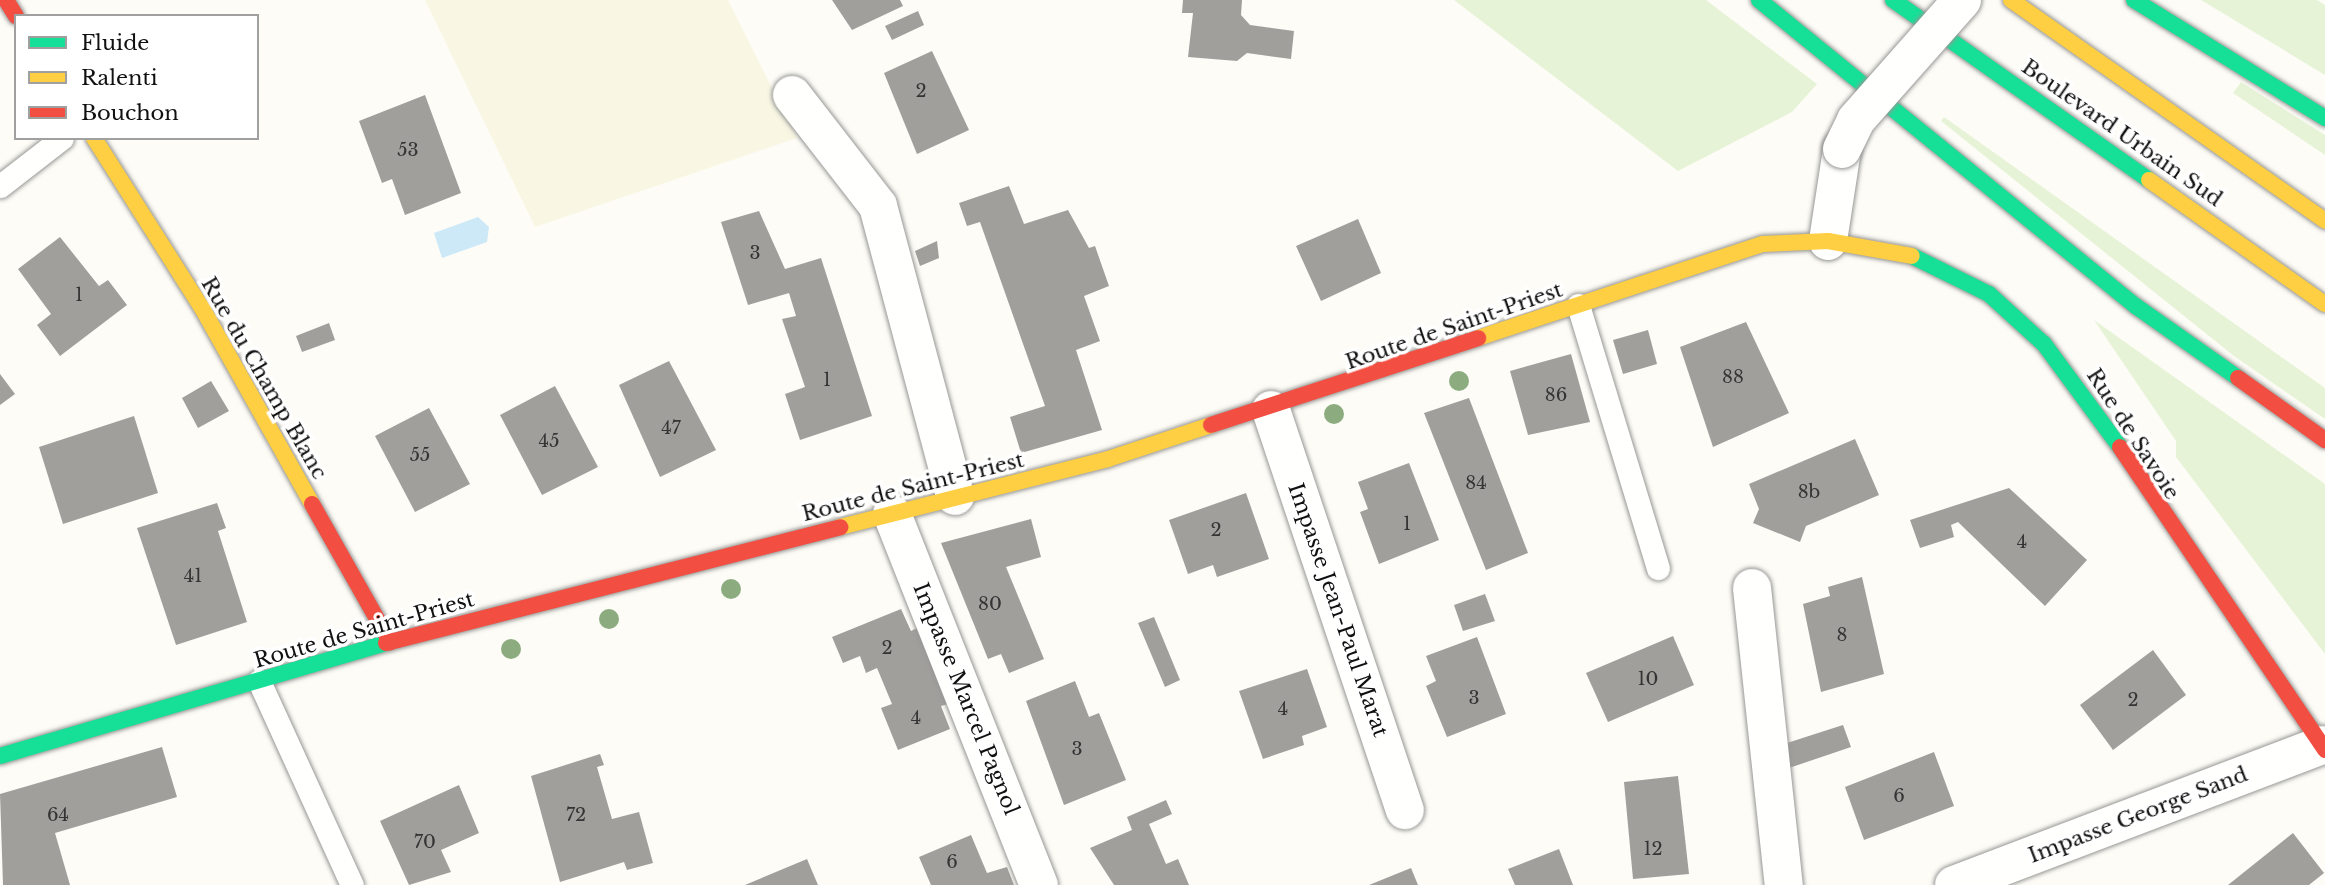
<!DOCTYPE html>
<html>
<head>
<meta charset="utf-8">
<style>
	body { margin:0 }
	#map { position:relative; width:2325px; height:885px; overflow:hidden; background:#fdfcf7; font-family:"Libre Baskerville",serif }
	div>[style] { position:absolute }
	.farmland>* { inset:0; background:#f9f7e4 }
	.green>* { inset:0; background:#e7f3d7 }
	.water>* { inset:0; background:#cde8f7 }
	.building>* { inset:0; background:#a19f9c }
	.roads { filter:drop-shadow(0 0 2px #979795) drop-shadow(0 0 2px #979795) }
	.lane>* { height:23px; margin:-11.5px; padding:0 11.5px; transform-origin:11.5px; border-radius:11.5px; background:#fffffe }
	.street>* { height:38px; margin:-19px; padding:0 19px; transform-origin:19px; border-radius:19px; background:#fffffe }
	.fast>* { height:16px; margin:-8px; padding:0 8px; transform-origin:8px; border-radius:8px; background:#16e098 }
	.slow>* { height:16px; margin:-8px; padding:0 8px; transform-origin:8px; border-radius:8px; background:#ffcf43 }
	.jam>* { height:16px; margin:-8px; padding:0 8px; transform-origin:8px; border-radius:8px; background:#f24e42 }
	.bridges { filter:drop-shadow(0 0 2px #979795) drop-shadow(0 0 2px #979795) }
	.street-bridge>* { height:38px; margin:-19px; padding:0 19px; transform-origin:19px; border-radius:19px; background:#fffffe }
	.trees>* { width:20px; height:20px; margin:-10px; border-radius:50%; background:#8cac80 }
	span { translate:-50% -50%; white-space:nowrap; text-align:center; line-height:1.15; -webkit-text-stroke:7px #fff; paint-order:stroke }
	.number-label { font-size:18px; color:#353434 }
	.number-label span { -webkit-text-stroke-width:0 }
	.street-label { font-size:21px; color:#111 }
	.legend { position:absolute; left:14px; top:14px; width:245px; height:126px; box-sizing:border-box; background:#fff; border:2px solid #a0a0a0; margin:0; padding:9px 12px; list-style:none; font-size:21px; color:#111 }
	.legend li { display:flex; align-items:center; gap:14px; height:35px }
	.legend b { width:35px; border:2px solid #a0a0a0 }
</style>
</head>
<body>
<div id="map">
	<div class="farmland">
		<i style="clip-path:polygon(425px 0,728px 0,797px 138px,535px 227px)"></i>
	</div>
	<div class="green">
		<i style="clip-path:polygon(1454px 0,1706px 0,1817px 84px,1792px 112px,1678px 171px)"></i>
		<i style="clip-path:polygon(2201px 0,2317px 0,2325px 5px,2325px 75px)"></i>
		<i style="clip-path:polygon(2241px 82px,2325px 135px,2325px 155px,2233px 93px)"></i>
		<i style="clip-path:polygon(1944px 117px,2325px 388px,2325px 419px,2234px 356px,1941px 121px)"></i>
		<i style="clip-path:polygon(2094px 320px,2325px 484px,2325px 654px,2176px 457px,2176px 441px)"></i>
	</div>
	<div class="water">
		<i style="clip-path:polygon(478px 217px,489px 227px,487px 242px,442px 258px,434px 233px)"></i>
	</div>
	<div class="building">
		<i style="clip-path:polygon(832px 0,900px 0,903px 6px,852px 30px)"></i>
		<i style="clip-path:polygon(1183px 0,1242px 0,1241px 15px,1250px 25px,1294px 31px,1291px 59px,1247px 53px,1237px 61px,1188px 57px,1193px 13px,1182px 13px)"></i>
		<i style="clip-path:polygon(918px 11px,924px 25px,892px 40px,885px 26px)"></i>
		<i style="clip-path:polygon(932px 51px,969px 130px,917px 154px,884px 73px)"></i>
		<i style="clip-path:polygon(425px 95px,461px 193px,405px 215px,392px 179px,382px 183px,359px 121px)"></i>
		<i style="clip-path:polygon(1009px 186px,1024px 224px,1068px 210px,1089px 248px,1095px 246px,1109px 286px,1084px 296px,1100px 341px,1076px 350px,1102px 430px,1021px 453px,1010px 417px,1045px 406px,980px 222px,967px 226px,959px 203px)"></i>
		<i style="clip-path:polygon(759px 211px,785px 269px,821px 258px,872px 416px,800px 440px,785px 394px,805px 387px,782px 319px,796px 316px,789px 293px,748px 305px,721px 222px)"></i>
		<i style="clip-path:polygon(1358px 219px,1381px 273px,1321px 301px,1296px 246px)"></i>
		<i style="clip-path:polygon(60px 237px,99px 286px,108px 280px,127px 305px,60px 356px,37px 325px,51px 314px,18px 269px)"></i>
		<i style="clip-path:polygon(937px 241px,939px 258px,920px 266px,915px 251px)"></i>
		<i style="clip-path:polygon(1746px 322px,1789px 413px,1713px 447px,1680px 347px)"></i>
		<i style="clip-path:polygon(329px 323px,335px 340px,302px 352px,296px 336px)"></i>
		<i style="clip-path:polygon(1648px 330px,1657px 364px,1623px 374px,1613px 340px)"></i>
		<i style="clip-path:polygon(1571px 354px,1590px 422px,1528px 435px,1510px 371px)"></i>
		<i style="clip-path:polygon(669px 361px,716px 450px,660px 477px,619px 385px)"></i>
		<i style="clip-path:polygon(0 374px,15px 394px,0 405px)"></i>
		<i style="clip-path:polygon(211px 381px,229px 411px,198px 428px,182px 398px)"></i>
		<i style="clip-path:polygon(555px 386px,598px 467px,542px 495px,500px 415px)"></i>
		<i style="clip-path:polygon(1469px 398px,1528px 553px,1486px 570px,1424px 413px)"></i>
		<i style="clip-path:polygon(429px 408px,470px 484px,415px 512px,375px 436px)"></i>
		<i style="clip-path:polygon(134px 416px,158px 493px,63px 524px,39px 447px)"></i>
		<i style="clip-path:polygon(1855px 439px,1879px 495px,1806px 526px,1800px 542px,1753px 523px,1759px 509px,1749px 484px)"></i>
		<i style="clip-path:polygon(1409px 463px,1439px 540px,1379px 564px,1360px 512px,1368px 509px,1358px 482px)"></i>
		<i style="clip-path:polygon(2009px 488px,2087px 560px,2045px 606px,1958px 522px,1951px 525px,1954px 537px,1920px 548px,1910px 520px)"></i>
		<i style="clip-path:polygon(1246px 493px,1269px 559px,1217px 577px,1213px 565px,1188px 574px,1169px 520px)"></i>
		<i style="clip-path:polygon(217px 503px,226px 528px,218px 531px,247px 622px,176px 645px,137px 528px)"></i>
		<i style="clip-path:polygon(1031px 519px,1041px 557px,1006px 567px,1044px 659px,1009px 673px,1001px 654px,988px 659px,941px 543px)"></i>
		<i style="clip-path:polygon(1862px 577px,1884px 674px,1821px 692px,1803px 604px,1830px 596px,1828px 587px)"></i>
		<i style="clip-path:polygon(1485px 594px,1495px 621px,1463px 631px,1454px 605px)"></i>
		<i style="clip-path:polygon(901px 609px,911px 631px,917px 628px,948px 704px,941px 706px,950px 729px,898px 750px,881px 708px,892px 704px,877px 668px,866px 673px,860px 656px,843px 663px,832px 637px)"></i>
		<i style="clip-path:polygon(1154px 617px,1180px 680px,1165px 687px,1138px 623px)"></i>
		<i style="clip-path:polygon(1673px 636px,1694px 685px,1608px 722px,1586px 673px)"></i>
		<i style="clip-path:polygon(1477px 637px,1506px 714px,1447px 737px,1426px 686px,1436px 681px,1426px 656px)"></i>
		<i style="clip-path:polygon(2153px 650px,2186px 695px,2113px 750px,2080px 705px)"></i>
		<i style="clip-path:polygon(1307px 669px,1327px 727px,1302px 736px,1304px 745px,1263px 759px,1239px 691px)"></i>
		<i style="clip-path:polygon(1075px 681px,1089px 717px,1099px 713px,1126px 780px,1064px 805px,1026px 701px)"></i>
		<i style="clip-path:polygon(1843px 725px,1851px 747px,1789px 768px,1787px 743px)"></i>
		<i style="clip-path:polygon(162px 747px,177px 797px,55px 833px,70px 885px,3px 885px,0 794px)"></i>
		<i style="clip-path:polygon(1934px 752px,1954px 806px,1864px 840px,1845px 787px)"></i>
		<i style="clip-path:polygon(600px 754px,604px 765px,597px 767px,612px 819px,639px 812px,653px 863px,627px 870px,624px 862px,560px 882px,531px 776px)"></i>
		<i style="clip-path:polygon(1678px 776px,1689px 874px,1633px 879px,1624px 782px)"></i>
		<i style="clip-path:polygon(459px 785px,479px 833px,441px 850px,451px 872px,409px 885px,380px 821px)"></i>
		<i style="clip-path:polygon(1166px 800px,1172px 814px,1149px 824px,1166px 864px,1178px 859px,1189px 885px,1114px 885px,1090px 848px,1132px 830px,1127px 817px)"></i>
		<i style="clip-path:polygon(2293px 833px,2324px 873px,2309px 885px,2228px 885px)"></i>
		<i style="clip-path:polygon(971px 835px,987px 873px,1007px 867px,1014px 885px,931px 885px,919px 857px)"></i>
		<i style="clip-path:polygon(1559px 849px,1573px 885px,1515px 885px,1508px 869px)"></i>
		<i style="clip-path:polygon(807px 859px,818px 885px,745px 885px)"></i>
		<i style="clip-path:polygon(1411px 868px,1418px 885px,1369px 885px)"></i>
	</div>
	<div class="roads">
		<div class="lane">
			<i style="left:0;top:186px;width:78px;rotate:-37.7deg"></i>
			<i style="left:1578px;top:305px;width:275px;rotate:73.1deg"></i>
			<i style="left:259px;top:681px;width:224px;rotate:65.5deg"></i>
		</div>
		<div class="street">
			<i style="left:792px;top:95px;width:140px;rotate:52.2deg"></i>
			<i style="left:878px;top:206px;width:300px;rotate:75.1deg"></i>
			<i style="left:1828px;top:241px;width:93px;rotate:-81.3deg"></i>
			<i style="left:1271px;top:410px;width:422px;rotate:71.5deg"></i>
			<i style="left:892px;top:514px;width:399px;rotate:68.4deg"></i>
			<i style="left:1752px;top:588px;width:299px;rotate:83.9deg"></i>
			<i style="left:1954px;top:885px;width:394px;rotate:-20.8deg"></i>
		</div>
		<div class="fast">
			<i style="left:1759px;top:0;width:487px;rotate:39.1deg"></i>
			<i style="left:2137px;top:307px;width:123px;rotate:35.1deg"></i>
			<i style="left:1893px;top:0;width:313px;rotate:35.1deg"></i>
			<i style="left:2134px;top:0;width:225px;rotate:31.7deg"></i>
			<i style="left:1912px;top:256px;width:86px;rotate:26.3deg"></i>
			<i style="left:1989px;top:294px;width:74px;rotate:42.3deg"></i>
			<i style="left:2044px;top:344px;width:128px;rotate:53.6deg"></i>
			<i style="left:0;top:756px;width:402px;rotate:-16.3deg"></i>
		</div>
		<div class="slow">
			<i style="left:2011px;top:0;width:384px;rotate:35.1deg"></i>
			<i style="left:94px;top:138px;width:201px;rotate:57.6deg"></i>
			<i style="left:202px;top:308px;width:225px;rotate:60.7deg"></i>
			<i style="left:2149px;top:180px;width:215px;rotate:35.2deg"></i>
			<i style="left:1478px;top:338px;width:300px;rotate:-18.3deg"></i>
			<i style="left:1763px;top:244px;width:65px;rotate:-2.6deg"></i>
			<i style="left:1828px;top:241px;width:85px;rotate:10.1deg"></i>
			<i style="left:840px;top:527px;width:276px;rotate:-14.2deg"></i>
			<i style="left:1108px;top:459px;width:108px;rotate:-18.3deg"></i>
		</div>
		<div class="jam">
			<i style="left:6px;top:0;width:19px;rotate:58deg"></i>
			<i style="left:2238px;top:378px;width:107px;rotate:35.5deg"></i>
			<i style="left:1211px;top:425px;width:281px;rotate:-18deg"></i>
			<i style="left:2120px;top:447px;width:366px;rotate:55.9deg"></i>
			<i style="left:312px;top:504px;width:159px;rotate:60.5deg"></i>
			<i style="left:386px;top:643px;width:469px;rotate:-14.3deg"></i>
		</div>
	</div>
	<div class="bridges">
		<div class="street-bridge">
			<i style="left:1842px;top:149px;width:32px;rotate:-64deg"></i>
			<i style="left:1856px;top:120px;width:160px;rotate:-48.5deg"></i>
		</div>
	</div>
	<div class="trees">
		<i style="left:1459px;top:381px"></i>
		<i style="left:1334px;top:414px"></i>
		<i style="left:731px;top:589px"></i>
		<i style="left:609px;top:619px"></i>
		<i style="left:511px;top:649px"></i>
	</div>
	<div class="number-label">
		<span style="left:921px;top:91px">2</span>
		<span style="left:408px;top:150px">53</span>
		<span style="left:755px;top:253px">3</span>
		<span style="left:79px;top:295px">1</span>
		<span style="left:1733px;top:377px">88</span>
		<span style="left:827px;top:380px">1</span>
		<span style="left:1556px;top:395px">86</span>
		<span style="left:671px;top:428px">47</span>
		<span style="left:549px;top:441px">45</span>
		<span style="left:420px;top:455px">55</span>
		<span style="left:1476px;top:483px">84</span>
		<span style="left:1809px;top:492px">8b</span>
		<span style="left:1407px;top:524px">1</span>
		<span style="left:1216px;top:530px">2</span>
		<span style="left:2022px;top:542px">4</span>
		<span style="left:193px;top:576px">41</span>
		<span style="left:990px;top:604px">80</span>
		<span style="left:1842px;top:635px">8</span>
		<span style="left:887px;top:648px">2</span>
		<span style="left:1648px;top:679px">10</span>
		<span style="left:1474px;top:698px">3</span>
		<span style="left:2133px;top:700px">2</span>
		<span style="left:1283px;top:709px">4</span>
		<span style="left:916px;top:718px">4</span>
		<span style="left:1077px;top:749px">3</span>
		<span style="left:1899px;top:796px">6</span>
		<span style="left:58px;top:815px">64</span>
		<span style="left:576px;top:815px">72</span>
		<span style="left:425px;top:842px">70</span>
		<span style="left:1653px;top:849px">12</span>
		<span style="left:952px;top:862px">6</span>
	</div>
	<div class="street-label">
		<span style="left:2122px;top:133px;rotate:35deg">Boulevard Urbain Sud</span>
		<span style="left:1454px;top:326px;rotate:-19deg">Route de Saint-Priest</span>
		<span style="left:264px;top:378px;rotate:60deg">Rue du Champ Blanc</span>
		<span style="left:2133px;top:434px;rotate:57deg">Rue de Savoie</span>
		<span style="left:913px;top:487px;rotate:-14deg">Route de Saint-Priest</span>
		<span style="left:1338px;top:610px;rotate:71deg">Impasse Jean-Paul Marat</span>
		<span style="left:364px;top:630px;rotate:-16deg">Route de Saint-Priest</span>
		<span style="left:966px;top:699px;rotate:68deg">Impasse Marcel Pagnol</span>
		<span style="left:2138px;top:815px;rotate:-21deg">Impasse George Sand</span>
	</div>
	<ul class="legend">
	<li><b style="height:9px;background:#16e098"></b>Fluide</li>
	<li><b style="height:9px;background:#ffcf43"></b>Ralenti</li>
	<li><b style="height:9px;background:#f24e42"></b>Bouchon</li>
	</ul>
</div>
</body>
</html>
